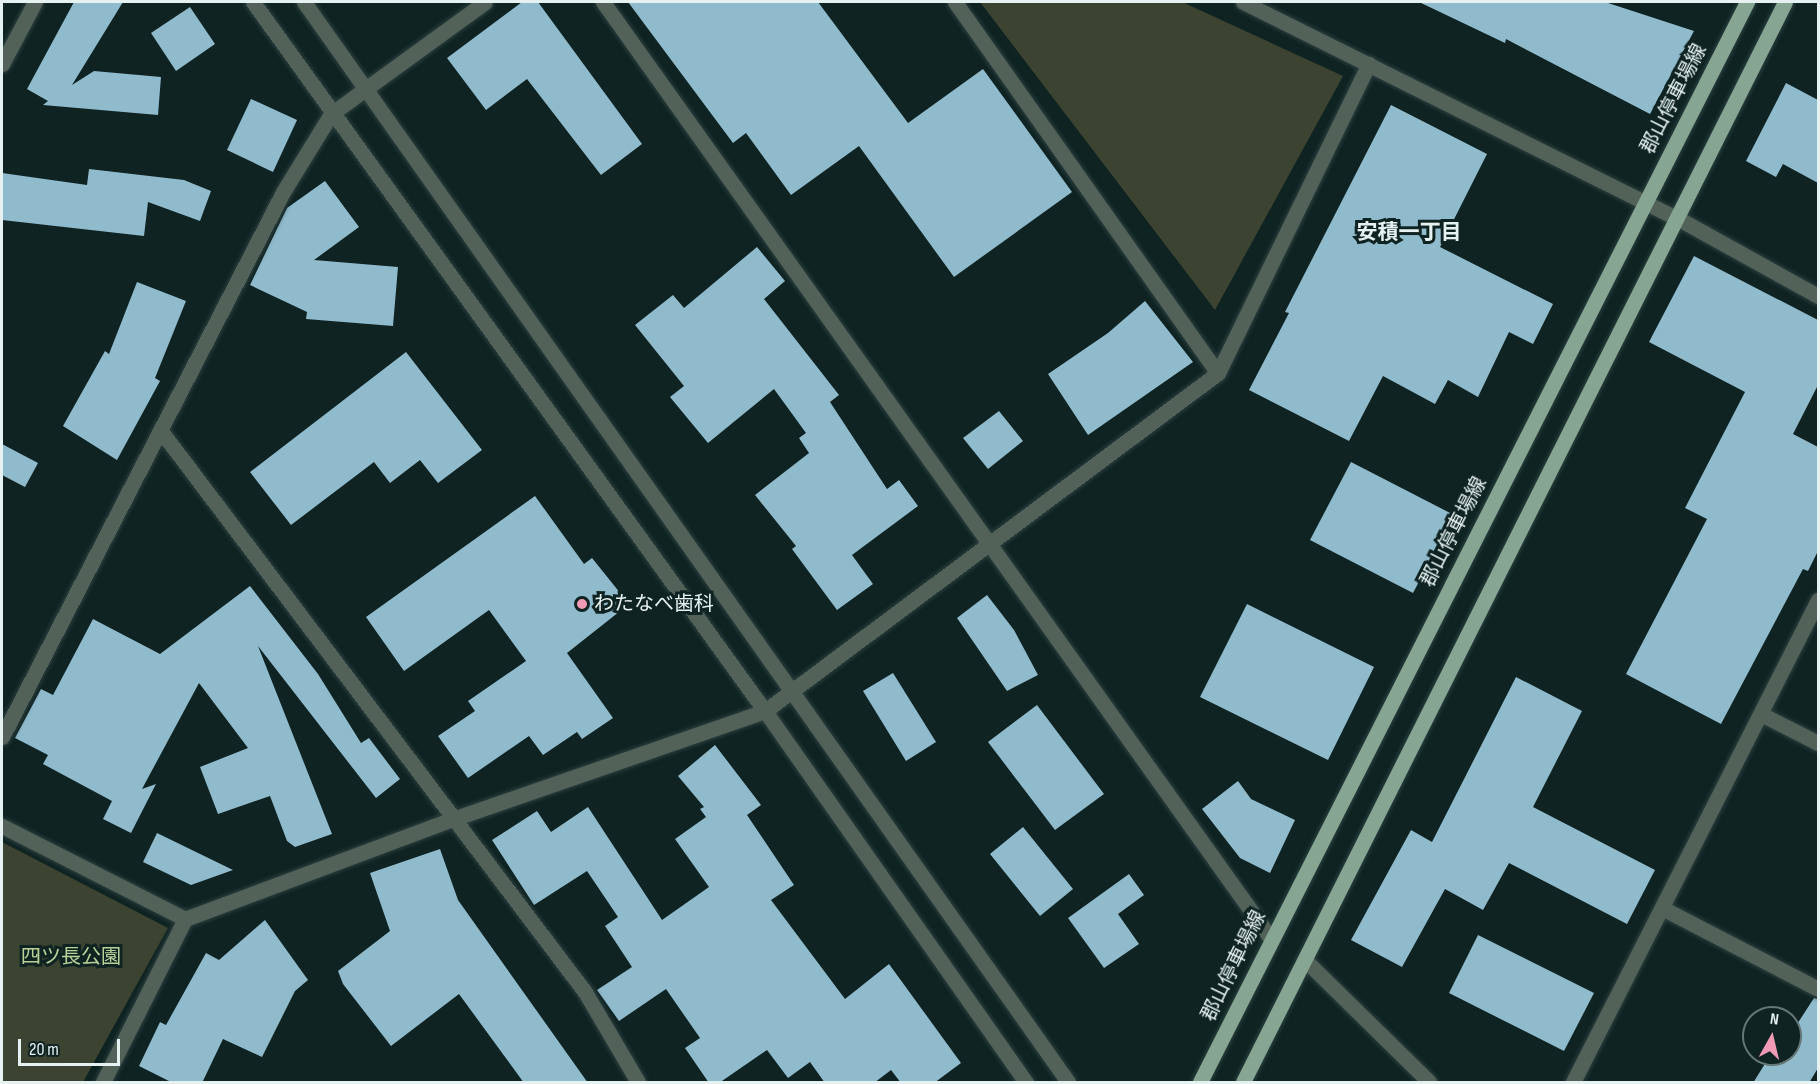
<!DOCTYPE html>
<html>
<head>
<meta charset="utf-8">
<style>
	body { margin:0 }
	#map { position:relative; width:1820px; height:1084px; overflow:hidden; background:#0e2322; font-family:"Sofia Sans Condensed","Noto Sans JP",sans-serif }
	div>[style] { position:absolute }
	.green>* { inset:0; background:#3c4431 }
	.building>* { inset:0; background:#90bbcd }
	.roads { filter:drop-shadow(0 0 2px #2c403f) drop-shadow(0 0 2px #2c403f) }
	.minor>* { height:15px; margin:-7.5px; padding:0 7.5px; transform-origin:7.5px; border-radius:7.5px; background:#536259 }
	.tertiary>* { height:15px; margin:-7.5px; padding:0 7.5px; transform-origin:7.5px; border-radius:7.5px; background:#536259 }
	.primary>* { height:15px; margin:-7.5px; padding:0 7.5px; transform-origin:7.5px; border-radius:7.5px; background:#86a693 }
	.dots>* { width:16px; height:16px; translate:-50% -50%; box-sizing:border-box; border:3px solid #0e2322; border-radius:50% }
	span { translate:-50% -50%; white-space:nowrap; text-align:center; line-height:1.15; -webkit-text-stroke:6px #0e2322; paint-order:stroke }
	.street-label { font-size:20px; color:#e6f2f1 }
	.poi-label { font-size:20px; color:#e6f2f1 }
	.left { translate:0 -50%; text-align:left }
	.park-label { font-size:20px; color:#b9d096 }
	.neighbourhood-label { font-size:21px; color:#e6f2f1; font-weight:700 }
	.frame { position:absolute; inset:0; border:3px solid #e6f2f1; pointer-events:none }
	.north { position:absolute; left:1742px; top:1006px; width:60px; height:60px; box-sizing:border-box; background:#0e2322; border:2px solid #647675; border-radius:50%; rotate:8deg; font-size:16px; font-weight:700; line-height:24px; text-align:center; color:#e6f2f1 }
	.north::after { content:''; display:block; margin:auto; width:21px; height:27px; background:#f09ab6; clip-path:polygon(50% 0,100% 100%,50% 72%,0 100%) }
	.scale { position:absolute; left:18px; top:1039px; width:102px; height:27px; box-sizing:border-box; border:3px solid #e6f2f1; border-top:0; padding-left:8px; font-size:18px; line-height:21px; white-space:nowrap; color:#e6f2f1; -webkit-text-stroke:4px #0e2322; paint-order:stroke }
</style>
</head>
<body>
<div id="map">
	<div class="green">
		<i style="clip-path:polygon(980px 2px,1182px 2px,1343px 76px,1215px 310px)"></i>
		<i style="clip-path:polygon(2px 842px,168px 928px,83px 1082px,2px 1082px)"></i>
	</div>
	<div class="building">
		<i style="clip-path:polygon(74px 2px,123px 2px,72px 85px,94px 71px,161px 77px,158px 115px,43px 105px,48px 101px,27px 89px)"></i>
		<i style="clip-path:polygon(522px 2px,538px 2px,642px 144px,601px 175px,527px 79px,486px 110px,447px 58px)"></i>
		<i style="clip-path:polygon(628px 2px,818px 2px,908px 123px,983px 69px,1072px 192px,954px 277px,859px 146px,791px 195px,746px 133px,733px 143px)"></i>
		<i style="clip-path:polygon(1419px 2px,1605px 2px,1694px 31px,1650px 114px,1506px 39px,1505px 43px)"></i>
		<i style="clip-path:polygon(190px 7px,215px 44px,176px 71px,151px 33px)"></i>
		<i style="clip-path:polygon(1786px 83px,1818px 100px,1818px 183px,1783px 164px,1776px 177px,1746px 161px)"></i>
		<i style="clip-path:polygon(251px 99px,297px 120px,273px 172px,227px 150px)"></i>
		<i style="clip-path:polygon(1391px 105px,1487px 154px,1440px 247px,1553px 304px,1533px 344px,1509px 332px,1478px 397px,1448px 380px,1435px 404px,1383px 376px,1349px 441px,1249px 390px,1289px 313px,1285px 312px)"></i>
		<i style="clip-path:polygon(89px 169px,184px 180px,211px 191px,200px 221px,148px 202px,144px 236px,2px 220px,2px 173px,87px 185px)"></i>
		<i style="clip-path:polygon(325px 181px,359px 227px,314px 260px,398px 267px,393px 326px,306px 319px,307px 312px,250px 285px,287px 208px)"></i>
		<i style="clip-path:polygon(757px 247px,785px 281px,764px 299px,839px 395px,830px 402px,887px 489px,899px 480px,918px 506px,852px 555px,873px 584px,837px 610px,792px 549px,796px 546px,755px 495px,809px 453px,799px 438px,806px 433px,774px 389px,708px 443px,670px 397px,684px 386px,635px 325px,673px 295px,684px 308px)"></i>
		<i style="clip-path:polygon(1694px 256px,1818px 320px,1818px 385px,1793px 434px,1818px 447px,1818px 551px,1808px 571px,1803px 569px,1721px 724px,1626px 674px,1707px 519px,1685px 508px,1745px 392px,1649px 342px)"></i>
		<i style="clip-path:polygon(137px 282px,186px 301px,155px 378px,160px 381px,117px 460px,63px 426px,105px 351px,109px 354px)"></i>
		<i style="clip-path:polygon(1145px 301px,1193px 362px,1088px 435px,1048px 374px,1108px 333px)"></i>
		<i style="clip-path:polygon(406px 352px,482px 450px,438px 483px,420px 460px,390px 483px,374px 462px,291px 525px,250px 472px)"></i>
		<i style="clip-path:polygon(999px 411px,1023px 441px,988px 469px,963px 438px)"></i>
		<i style="clip-path:polygon(2px 444px,38px 463px,25px 487px,2px 475px)"></i>
		<i style="clip-path:polygon(1351px 462px,1454px 515px,1413px 593px,1310px 540px)"></i>
		<i style="clip-path:polygon(535px 496px,584px 564px,592px 558px,629px 604px,567px 653px,613px 718px,582px 739px,577px 732px,543px 755px,529px 736px,468px 778px,438px 736px,475px 711px,468px 701px,526px 661px,489px 610px,404px 671px,366px 617px)"></i>
		<i style="clip-path:polygon(250px 586px,318px 674px,361px 743px,369px 738px,400px 779px,376px 798px,258px 646px,332px 834px,295px 847px,287px 841px,270px 796px,218px 814px,200px 767px,248px 748px,199px 683px,142px 789px,156px 784px,131px 833px,103px 819px,112px 801px,43px 764px,48px 755px,15px 738px,41px 689px,53px 695px,93px 619px,160px 654px)"></i>
		<i style="clip-path:polygon(987px 595px,1014px 630px,1038px 675px,1007px 691px,957px 618px)"></i>
		<i style="clip-path:polygon(1247px 604px,1374px 667px,1328px 760px,1200px 697px)"></i>
		<i style="clip-path:polygon(893px 673px,936px 742px,906px 761px,863px 691px)"></i>
		<i style="clip-path:polygon(1516px 677px,1582px 711px,1533px 807px,1655px 870px,1627px 924px,1509px 863px,1483px 910px,1445px 889px,1402px 967px,1351px 940px,1411px 830px,1432px 842px)"></i>
		<i style="clip-path:polygon(1037px 705px,1104px 794px,1055px 830px,988px 742px)"></i>
		<i style="clip-path:polygon(715px 745px,761px 805px,747px 815px,794px 885px,771px 900px,845px 999px,889px 964px,961px 1063px,934px 1083px,901px 1083px,891px 1070px,874px 1083px,825px 1083px,810px 1062px,788px 1078px,767px 1050px,719px 1083px,709px 1083px,685px 1048px,700px 1038px,666px 989px,619px 1021px,597px 990px,632px 967px,605px 926px,618px 917px,587px 871px,534px 905px,492px 840px,537px 811px,551px 832px,588px 807px,662px 920px,709px 887px,675px 839px,706px 817px,700px 809px,704px 807px,678px 776px)"></i>
		<i style="clip-path:polygon(1238px 781px,1251px 799px,1295px 820px,1270px 873px,1240px 858px,1202px 809px)"></i>
		<i style="clip-path:polygon(1023px 827px,1073px 889px,1040px 916px,990px 854px)"></i>
		<i style="clip-path:polygon(157px 833px,233px 870px,191px 885px,143px 862px)"></i>
		<i style="clip-path:polygon(440px 849px,458px 900px,588px 1083px,524px 1083px,459px 994px,391px 1046px,343px 984px,338px 971px,390px 931px,370px 873px)"></i>
		<i style="clip-path:polygon(1129px 874px,1144px 895px,1118px 914px,1139px 944px,1104px 968px,1068px 918px)"></i>
		<i style="clip-path:polygon(265px 920px,308px 980px,295px 991px,262px 1057px,223px 1039px,202px 1083px,173px 1083px,139px 1066px,160px 1022px,166px 1025px,206px 953px,219px 960px)"></i>
		<i style="clip-path:polygon(1478px 935px,1594px 993px,1564px 1051px,1449px 993px)"></i>
		<i style="clip-path:polygon(1814px 998px,1818px 999px,1818px 1068px,1809px 1083px,1753px 1083px,1771px 1054px,1790px 1054px,1790px 1035px)"></i>
	</div>
	<div class="roads">
		<div class="minor">
			<i style="left:603px;top:2px;width:1151px;rotate:54.51deg"></i>
			<i style="left:955px;top:2px;width:455px;rotate:54.7deg"></i>
			<i style="left:1243px;top:2px;width:487px;rotate:26.5deg"></i>
			<i style="left:1679px;top:219px;width:159px;rotate:29deg"></i>
			<i style="left:161px;top:431px;width:703px;rotate:52.92deg"></i>
			<i style="left:585px;top:992px;width:104px;rotate:59.5deg"></i>
			<i style="left:1761px;top:714px;width:64px;rotate:27deg"></i>
			<i style="left:2px;top:737px;width:613px;rotate:-62.72deg"></i>
			<i style="left:283px;top:192px;width:92px;rotate:-58.4deg"></i>
			<i style="left:331px;top:114px;width:190px;rotate:-36deg"></i>
			<i style="left:2px;top:826px;width:205px;rotate:26.9deg"></i>
			<i style="left:1662px;top:908px;width:176px;rotate:27.4deg"></i>
			<i style="left:1305px;top:960px;width:174px;rotate:44.5deg"></i>
			<i style="left:103px;top:1082px;width:182px;rotate:-63.3deg"></i>
			<i style="left:185px;top:919px;width:286px;rotate:-20.5deg"></i>
			<i style="left:453px;top:819px;width:330px;rotate:-19.1deg"></i>
			<i style="left:765px;top:711px;width:565px;rotate:-36.73deg"></i>
			<i style="left:1218px;top:373px;width:344px;rotate:-64deg"></i>
			<i style="left:1573px;top:1082px;width:541px;rotate:-63.06deg"></i>
		</div>
		<div class="tertiary">
			<i style="left:253px;top:2px;width:875px;rotate:54.17deg"></i>
			<i style="left:765px;top:711px;width:454px;rotate:54.9deg"></i>
			<i style="left:304px;top:2px;width:1323px;rotate:54.72deg"></i>
			<i style="left:2px;top:64px;width:70px;rotate:-62deg"></i>
		</div>
		<div class="primary">
			<i style="left:1200px;top:1082px;width:1211px;rotate:-63.14deg"></i>
			<i style="left:1243px;top:1082px;width:1208px;rotate:-63.35deg"></i>
		</div>
	</div>
	<div class="dots">
		<i style="left:582px;top:604px;background:#f09ab6"></i>
	</div>
	<div class="street-label">
		<span style="left:1674px;top:99px;rotate:-63deg">郡山停車場線</span>
		<span style="left:1454px;top:532px;rotate:-63deg">郡山停車場線</span>
		<span style="left:1234px;top:966px;rotate:-64deg">郡山停車場線</span>
	</div>
	<div class="poi-label">
		<span class="left" style="left:594px;top:604px">わたなべ歯科</span>
	</div>
	<div class="park-label">
		<span style="left:71px;top:957px">四ツ長公園</span>
	</div>
	<div class="neighbourhood-label">
		<span style="left:1409px;top:233px">安積一丁目</span>
	</div>
	<div class="frame"></div>
	<div class="north">N</div>
	<div class="scale">20 m</div>
</div>
</body>
</html>
